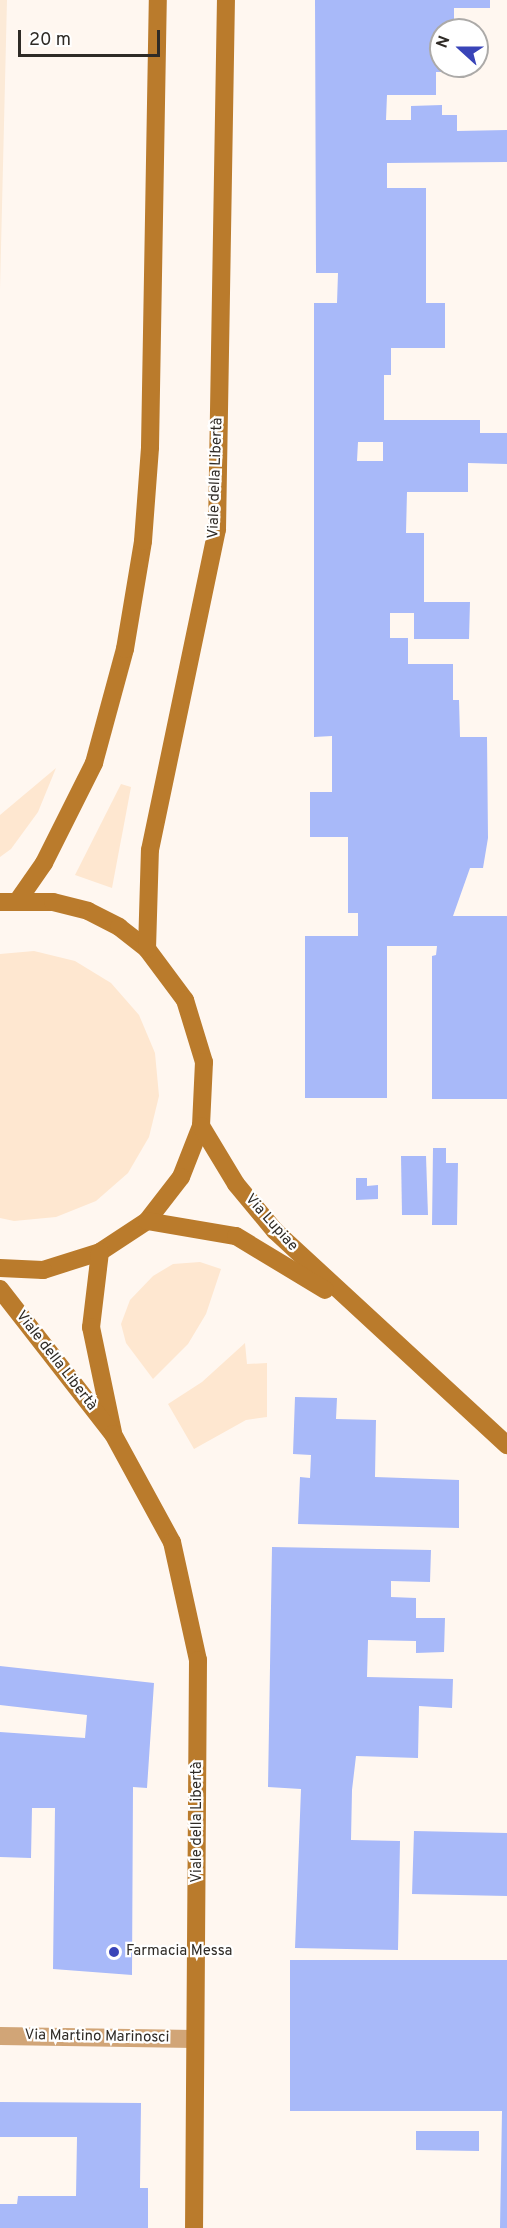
<!DOCTYPE html>
<html>
<head>
<meta charset="utf-8">
<style>
	body { margin:0 }
	#map { position:relative; width:507px; height:2228px; overflow:hidden; background:#fff7f0; font-family:Overpass,sans-serif }
	div>[style] { position:absolute }
	.built>* { inset:0; background:#fcead7 }
	.green>* { inset:0; background:#fee7d0 }
	.building>* { inset:0; background:#a8b9f9 }
	.street>* { height:18px; margin:-9px; padding:0 9px; transform-origin:9px; border-radius:9px; background:#d1a577 }
	.secondary>* { height:18px; margin:-9px; padding:0 9px; transform-origin:9px; border-radius:9px; background:#ba7b2c }
	.dots>* { width:16px; height:16px; translate:-50% -50%; box-sizing:border-box; border:3px solid #fff; border-radius:50% }
	span { translate:-50% -50%; white-space:nowrap; text-align:center; line-height:1.15; -webkit-text-stroke:4.5px #fff; paint-order:stroke }
	.street-label { font-size:15px; color:#2f2b26 }
	.poi-label { font-size:15px; color:#2f2b26 }
	.left { translate:0 -50%; text-align:left }
	.north { position:absolute; left:429px; top:18px; width:60px; height:60px; box-sizing:border-box; background:#fff; border:2px solid #acaaa8; border-radius:50%; rotate:291deg; font-size:16px; font-weight:700; line-height:24px; text-align:center; color:#2f2b26 }
	.north::after { content:''; display:block; margin:auto; width:21px; height:27px; background:#3944b8; clip-path:polygon(50% 0,100% 100%,50% 72%,0 100%) }
	.scale { position:absolute; left:18px; top:30px; width:142px; height:27px; box-sizing:border-box; border:3px solid #2f2b26; border-top:0; padding-left:8px; font-size:18px; line-height:21px; white-space:nowrap; color:#2f2b26; -webkit-text-stroke:4px #fff; paint-order:stroke }
</style>
</head>
<body>
<div id="map">
	<div class="built">
		<i style="clip-path:polygon(0 0,7px 0,0 290px)"></i>
	</div>
	<div class="green">
		<i style="clip-path:polygon(56px 768px,38px 812px,11px 849px,0 857px,0 815px)"></i>
		<i style="clip-path:polygon(121px 784px,131px 787px,112px 888px,75px 875px)"></i>
		<i style="clip-path:polygon(34px 951px,75px 961px,111px 983px,139px 1015px,155px 1053px,159px 1096px,149px 1137px,128px 1173px,96px 1201px,56px 1217px,14px 1221px,0 1218px,0 954px)"></i>
		<i style="clip-path:polygon(200px 1262px,221px 1269px,206px 1314px,188px 1344px,153px 1379px,126px 1343px,121px 1324px,130px 1300px,153px 1276px,173px 1264px)"></i>
		<i style="clip-path:polygon(245px 1343px,247px 1364px,267px 1363px,267px 1417px,246px 1420px,194px 1449px,168px 1404px,202px 1382px)"></i>
	</div>
	<div class="building">
		<i style="clip-path:polygon(evenodd,315px 0,490px 0,490px 8px,454px 8px,454px 30px,441px 30px,441px 66px,454px 66px,454px 72px,436px 72px,436px 95px,387px 95px,386px 120px,411px 120px,411px 106px,442px 105px,442px 115px,457px 115px,457px 131px,507px 130px,507px 162px,387px 163px,387px 188px,426px 188px,426px 303px,445px 303px,445px 348px,391px 348px,391px 375px,384px 375px,384px 420px,480px 420px,480px 433px,507px 433px,507px 464px,468px 463px,468px 492px,407px 492px,406px 533px,424px 533px,424px 602px,470px 602px,469px 639px,414px 639px,414px 613px,390px 613px,390px 638px,408px 638px,408px 664px,453px 664px,453px 700px,459px 700px,460px 737px,487px 737px,488px 838px,483px 868px,470px 868px,453px 916px,507px 916px,507px 1099px,432px 1099px,432px 956px,436px 955px,437px 946px,387px 946px,387px 1098px,305px 1098px,305px 936px,358px 936px,358px 913px,348px 913px,348px 837px,310px 837px,310px 792px,332px 792px,332px 736px,314px 737px,314px 303px,337px 303px,338px 273px,316px 273px,315px 0,358px 442px,383px 442px,383px 461px,357px 461px,358px 442px)"></i>
		<i style="clip-path:polygon(433px 1148px,446px 1148px,446px 1163px,458px 1163px,457px 1225px,432px 1225px)"></i>
		<i style="clip-path:polygon(401px 1156px,426px 1156px,428px 1215px,402px 1215px)"></i>
		<i style="clip-path:polygon(356px 1178px,367px 1178px,367px 1186px,378px 1185px,378px 1199px,356px 1200px)"></i>
		<i style="clip-path:polygon(295px 1397px,337px 1398px,336px 1419px,376px 1420px,375px 1477px,459px 1480px,459px 1528px,298px 1524px,300px 1477px,310px 1478px,311px 1455px,293px 1454px)"></i>
		<i style="clip-path:polygon(272px 1547px,431px 1550px,430px 1582px,391px 1581px,391px 1597px,416px 1598px,416px 1618px,445px 1618px,444px 1652px,416px 1653px,416px 1641px,368px 1640px,367px 1677px,453px 1679px,452px 1708px,419px 1706px,418px 1758px,356px 1756px,352px 1790px,351px 1840px,400px 1841px,398px 1950px,295px 1948px,301px 1789px,268px 1787px)"></i>
		<i style="clip-path:polygon(0 1666px,154px 1683px,147px 1788px,133px 1787px,132px 1975px,53px 1969px,55px 1808px,32px 1808px,31px 1858px,0 1857px,0 1732px,85px 1738px,87px 1715px,0 1705px)"></i>
		<i style="clip-path:polygon(414px 1831px,507px 1833px,507px 1896px,412px 1894px)"></i>
		<i style="clip-path:polygon(290px 1960px,507px 1960px,507px 2228px,500px 2228px,502px 2111px,290px 2111px)"></i>
		<i style="clip-path:polygon(0 2102px,141px 2103px,140px 2188px,148px 2188px,148px 2228px,0 2228px,0 2204px,17px 2204px,18px 2196px,76px 2196px,77px 2137px,0 2137px)"></i>
		<i style="clip-path:polygon(416px 2131px,479px 2131px,479px 2151px,416px 2150px)"></i>
	</div>
	<div class="street">
		<i style="left:0;top:2036px;width:194px;rotate:0.9deg"></i>
	</div>
	<div class="secondary">
		<i style="left:19px;top:899px;width:44px;rotate:-55.2deg"></i>
		<i style="left:44px;top:863px;width:112px;rotate:-63.4deg"></i>
		<i style="left:94px;top:763px;width:118px;rotate:-74.8deg"></i>
		<i style="left:125px;top:649px;width:109px;rotate:-80.5deg"></i>
		<i style="left:143px;top:541px;width:94px;rotate:-85.7deg"></i>
		<i style="left:150px;top:447px;width:447px;rotate:-89deg"></i>
		<i style="left:0;top:902px;width:53px"></i>
		<i style="left:53px;top:902px;width:36px;rotate:14deg"></i>
		<i style="left:88px;top:911px;width:35px;rotate:27deg"></i>
		<i style="left:119px;top:927px;width:36px;rotate:38deg"></i>
		<i style="left:147px;top:949px;width:64px;rotate:53.3deg"></i>
		<i style="left:185px;top:1000px;width:65px;rotate:73deg"></i>
		<i style="left:204px;top:1062px;width:64px;rotate:92.7deg"></i>
		<i style="left:201px;top:1126px;width:55px;rotate:111.4deg"></i>
		<i style="left:181px;top:1177px;width:56px;rotate:127.7deg"></i>
		<i style="left:147px;top:1221px;width:56px;rotate:146.6deg"></i>
		<i style="left:100px;top:1252px;width:60px;rotate:162.5deg"></i>
		<i style="left:43px;top:1270px;width:43px;rotate:-177.3deg"></i>
		<i style="left:147px;top:949px;width:99px;rotate:-88.3deg"></i>
		<i style="left:150px;top:850px;width:328px;rotate:-78.2deg"></i>
		<i style="left:217px;top:529px;width:529px;rotate:-89.03deg"></i>
		<i style="left:201px;top:1126px;width:68px;rotate:58.9deg"></i>
		<i style="left:236px;top:1184px;width:61px;rotate:50.3deg"></i>
		<i style="left:275px;top:1231px;width:316px;rotate:42.7deg"></i>
		<i style="left:147px;top:1221px;width:90px;rotate:9.6deg"></i>
		<i style="left:236px;top:1236px;width:104px;rotate:31.2deg"></i>
		<i style="left:100px;top:1252px;width:76px;rotate:96.8deg"></i>
		<i style="left:91px;top:1327px;width:107px;rotate:78.2deg"></i>
		<i style="left:0;top:1289px;width:184px;rotate:52.1deg"></i>
		<i style="left:113px;top:1434px;width:123px;rotate:61.4deg"></i>
		<i style="left:172px;top:1542px;width:121px;rotate:77.6deg"></i>
		<i style="left:198px;top:1660px;width:568px;rotate:90.4deg"></i>
	</div>
	<div class="dots">
		<i style="left:114px;top:1952px;background:#3944b8"></i>
	</div>
	<div class="street-label">
		<span style="left:216px;top:478px;rotate:-88deg">Viale della Libertà</span>
		<span style="left:271px;top:1223px;rotate:48deg">Via Lupiae</span>
		<span style="left:56px;top:1361px;rotate:52deg">Viale della Libertà</span>
		<span style="left:198px;top:1822px;rotate:-90deg">Viale della Libertà</span>
		<span style="left:97px;top:2037px;rotate:1deg">Via Martino Marinosci</span>
	</div>
	<div class="poi-label">
		<span class="left" style="left:126px;top:1952px">Farmacia Messa</span>
	</div>
	<div class="north">N</div>
	<div class="scale">20 m</div>
</div>
</body>
</html>
